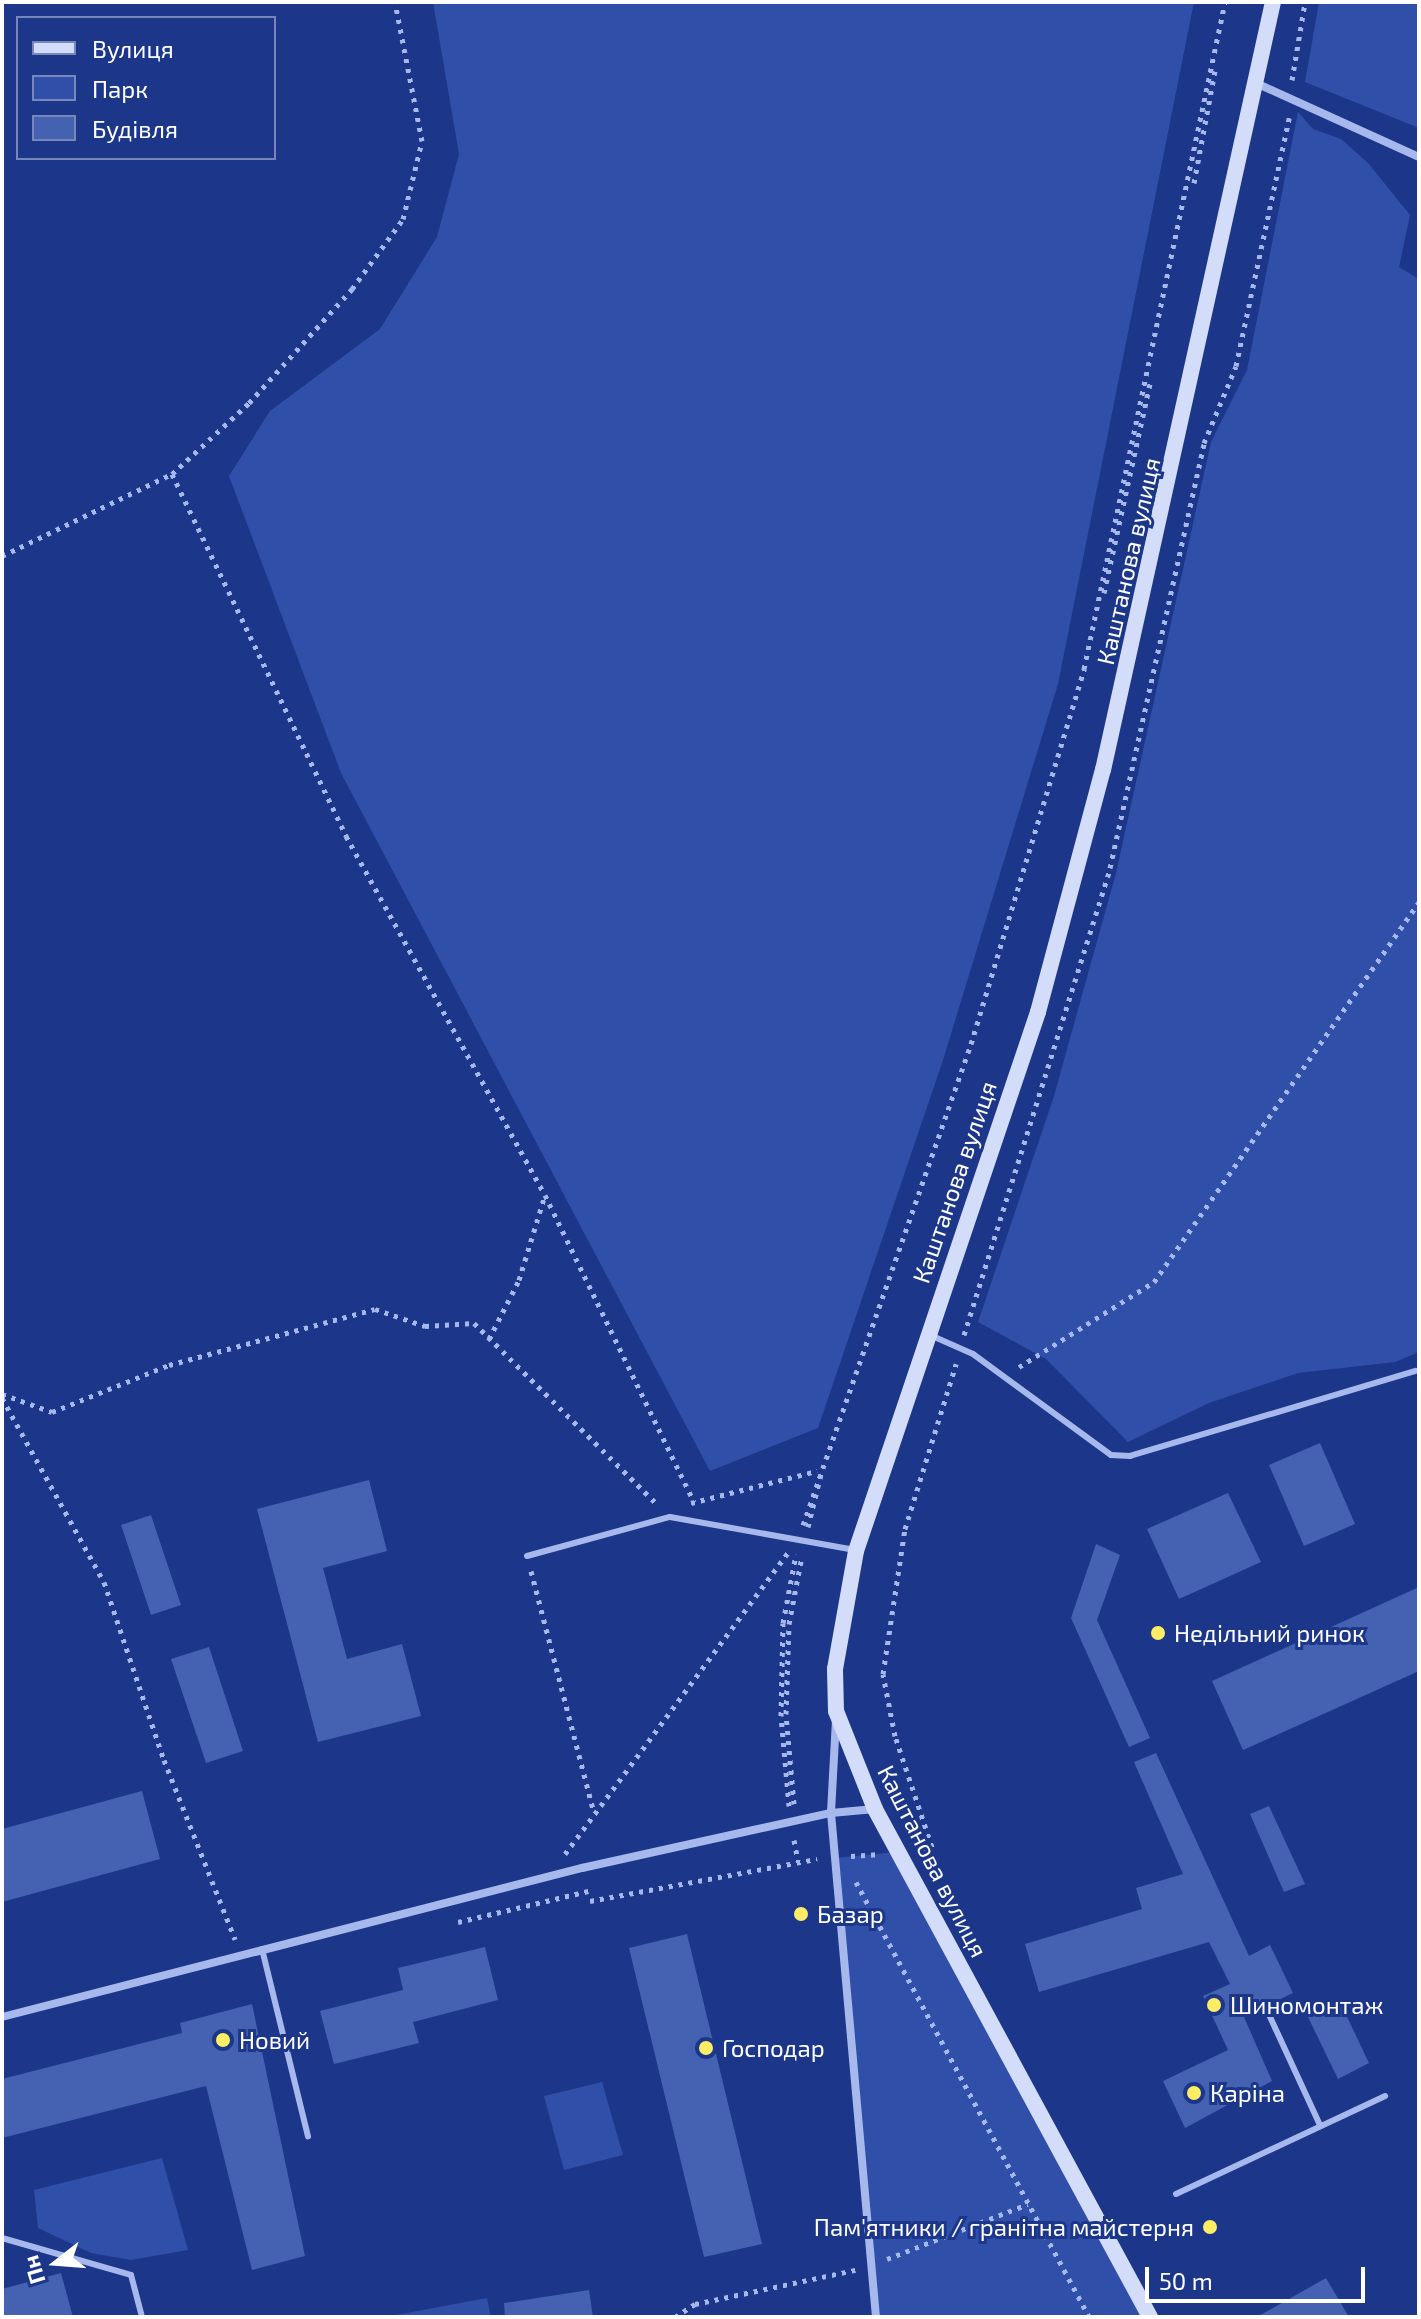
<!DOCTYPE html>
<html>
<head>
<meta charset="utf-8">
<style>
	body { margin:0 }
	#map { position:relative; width:1421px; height:2319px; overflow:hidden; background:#1c378a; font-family:"Exo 2",sans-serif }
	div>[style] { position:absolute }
	.green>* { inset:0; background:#2f4fa8 }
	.building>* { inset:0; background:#4461b2 }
	.path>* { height:5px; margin-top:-2.5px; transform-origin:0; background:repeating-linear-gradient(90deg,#a7b9ec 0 4px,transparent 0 10px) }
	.service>* { height:6px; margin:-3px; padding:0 3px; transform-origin:3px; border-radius:3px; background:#a7b9ec }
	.minor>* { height:8px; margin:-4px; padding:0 4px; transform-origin:4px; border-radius:4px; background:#a7b9ec }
	.secondary>* { height:16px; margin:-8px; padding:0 8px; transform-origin:8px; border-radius:8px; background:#d3dcf9 }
	.dots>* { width:22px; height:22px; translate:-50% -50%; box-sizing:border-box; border:4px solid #1c378a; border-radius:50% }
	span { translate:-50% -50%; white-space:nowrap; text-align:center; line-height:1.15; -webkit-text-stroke:6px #1c378a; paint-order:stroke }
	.street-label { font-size:24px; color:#fff }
	.poi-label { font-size:24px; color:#fff }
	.left { translate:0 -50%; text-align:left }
	.right { translate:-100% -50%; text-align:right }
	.frame { position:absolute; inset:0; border:4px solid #fff; pointer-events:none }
	.legend { position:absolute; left:16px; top:16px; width:260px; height:144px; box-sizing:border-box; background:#1c378a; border:2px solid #7787b9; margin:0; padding:10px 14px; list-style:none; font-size:24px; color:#fff }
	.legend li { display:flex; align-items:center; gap:16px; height:40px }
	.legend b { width:40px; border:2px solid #7787b9 }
	.north { position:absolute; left:16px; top:2223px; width:80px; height:80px; -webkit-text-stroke:6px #1c378a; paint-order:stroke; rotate:253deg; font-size:22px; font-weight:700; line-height:32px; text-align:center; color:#fff }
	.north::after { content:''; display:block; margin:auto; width:28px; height:36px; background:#fff; clip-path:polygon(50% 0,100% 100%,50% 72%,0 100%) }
	.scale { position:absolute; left:1145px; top:2267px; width:220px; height:36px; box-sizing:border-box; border:4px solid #fff; border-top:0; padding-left:10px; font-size:24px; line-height:28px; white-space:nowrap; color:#fff; -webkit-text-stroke:6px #1c378a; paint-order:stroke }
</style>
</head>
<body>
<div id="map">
	<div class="green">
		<i style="clip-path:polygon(433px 2px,1194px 2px,1058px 684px,943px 1060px,818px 1428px,710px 1471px,341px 773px,229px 476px,270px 411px,380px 329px,437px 237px,459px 154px)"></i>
		<i style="clip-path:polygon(1319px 2px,1419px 2px,1419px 128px,1305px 82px)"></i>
		<i style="clip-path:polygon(1298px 112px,1313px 129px,1341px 139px,1368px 163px,1410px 215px,1399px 267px,1419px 279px,1419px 1352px,1395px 1362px,1298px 1373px,1209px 1403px,1128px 1442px,1046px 1359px,978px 1322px,1054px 1096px,1116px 873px,1211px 442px,1247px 370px)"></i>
		<i style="clip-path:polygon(897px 1852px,1150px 2317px,876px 2317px,834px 1858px)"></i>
		<i style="clip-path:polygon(602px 2082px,623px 2155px,564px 2170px,544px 2096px)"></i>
		<i style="clip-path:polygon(162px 2158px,188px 2250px,131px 2260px,91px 2253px,38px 2228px,34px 2190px)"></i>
		<i style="clip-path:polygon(487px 2298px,491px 2317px,396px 2315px)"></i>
	</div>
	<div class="building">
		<i style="clip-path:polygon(1320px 1443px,1355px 1524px,1304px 1546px,1269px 1465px)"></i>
		<i style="clip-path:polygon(369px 1480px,387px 1551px,323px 1568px,347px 1659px,402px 1644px,421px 1716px,318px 1742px,257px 1509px)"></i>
		<i style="clip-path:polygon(1228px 1493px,1261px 1562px,1179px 1599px,1147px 1529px)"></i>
		<i style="clip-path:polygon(151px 1515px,181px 1605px,151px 1615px,121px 1525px)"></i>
		<i style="clip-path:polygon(1096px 1544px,1120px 1555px,1097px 1620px,1150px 1738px,1129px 1747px,1071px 1618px)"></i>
		<i style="clip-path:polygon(1419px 1587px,1419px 1671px,1243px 1750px,1212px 1681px)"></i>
		<i style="clip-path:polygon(209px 1647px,243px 1751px,206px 1763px,171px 1659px)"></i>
		<i style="clip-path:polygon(1156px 1753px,1249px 1956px,1270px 1945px,1293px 1993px,1270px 2004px,1262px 2001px,1244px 2017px,1272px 2081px,1185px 2128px,1163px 2081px,1228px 2050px,1203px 1996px,1230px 1984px,1209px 1942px,1039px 1992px,1025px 1944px,1142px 1909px,1136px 1888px,1183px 1874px,1134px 1762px)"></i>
		<i style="clip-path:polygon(142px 1791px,160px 1859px,2px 1902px,2px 1829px)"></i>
		<i style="clip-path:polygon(1269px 1806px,1305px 1884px,1284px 1892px,1250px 1814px)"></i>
		<i style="clip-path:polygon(687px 1934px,762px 2244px,704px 2257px,629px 1948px)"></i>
		<i style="clip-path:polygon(485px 1947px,498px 2000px,413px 2022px,419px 2043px,334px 2064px,320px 2011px,403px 1990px,398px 1968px)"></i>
		<i style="clip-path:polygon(1339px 2000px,1369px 2063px,1338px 2079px,1307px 2015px)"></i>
		<i style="clip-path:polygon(252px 2004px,305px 2256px,252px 2270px,206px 2086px,2px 2138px,2px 2079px,182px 2033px,180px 2023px)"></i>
		<i style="clip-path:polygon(61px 2273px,73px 2317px,2px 2317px,2px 2289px)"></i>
		<i style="clip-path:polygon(1326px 2278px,1349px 2317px,1257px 2317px)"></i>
		<i style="clip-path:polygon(589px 2290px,593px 2317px,505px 2317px,504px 2303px)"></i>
	</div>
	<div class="path">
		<i style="left:1292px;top:80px;width:79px;rotate:-80.5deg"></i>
		<i style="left:1194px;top:183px;width:114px;rotate:-79.4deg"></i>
		<i style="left:172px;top:474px;width:402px;rotate:64.3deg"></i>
		<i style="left:346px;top:836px;width:410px;rotate:61deg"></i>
		<i style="left:545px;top:1195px;width:341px;rotate:64.1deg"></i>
		<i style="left:2px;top:556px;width:189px;rotate:-25.8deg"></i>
		<i style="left:172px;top:474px;width:105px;rotate:-42.7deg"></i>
		<i style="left:249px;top:403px;width:154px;rotate:-47.9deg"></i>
		<i style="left:352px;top:289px;width:87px;rotate:-53.9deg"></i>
		<i style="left:403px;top:219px;width:80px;rotate:-76.3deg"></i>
		<i style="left:422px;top:141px;width:142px;rotate:-101deg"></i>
		<i style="left:1104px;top:593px;width:218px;rotate:-77.6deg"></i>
		<i style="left:964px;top:1335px;width:489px;rotate:-72.6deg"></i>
		<i style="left:1110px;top:868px;width:435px;rotate:-77.5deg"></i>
		<i style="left:1204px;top:443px;width:83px;rotate:-67.4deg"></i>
		<i style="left:1236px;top:366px;width:254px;rotate:-77.9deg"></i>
		<i style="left:489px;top:1339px;width:66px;rotate:-63deg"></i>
		<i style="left:519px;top:1280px;width:89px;rotate:-73deg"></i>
		<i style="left:1019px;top:1367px;width:160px;rotate:-32.2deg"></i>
		<i style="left:1154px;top:1282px;width:463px;rotate:-55.1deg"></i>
		<i style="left:2px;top:1394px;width:53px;rotate:19.8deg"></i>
		<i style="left:52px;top:1412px;width:126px;rotate:-21.9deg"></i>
		<i style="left:169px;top:1365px;width:213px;rotate:-15.2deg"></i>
		<i style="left:375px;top:1309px;width:53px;rotate:18.8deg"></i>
		<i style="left:425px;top:1326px;width:49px;rotate:-3.5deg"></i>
		<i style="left:474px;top:1323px;width:255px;rotate:44.7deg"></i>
		<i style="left:2px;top:1398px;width:210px;rotate:61deg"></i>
		<i style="left:104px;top:1582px;width:188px;rotate:71.4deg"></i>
		<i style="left:164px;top:1760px;width:193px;rotate:68.4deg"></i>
		<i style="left:691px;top:1503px;width:130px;rotate:-14.3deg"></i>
		<i style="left:803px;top:1525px;width:509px;rotate:-70.75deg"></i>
		<i style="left:971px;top:1044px;width:392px;rotate:-73.2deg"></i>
		<i style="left:1084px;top:669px;width:682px;rotate:-78.06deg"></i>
		<i style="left:808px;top:1527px;width:59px;rotate:-76.2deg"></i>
		<i style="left:531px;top:1571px;width:249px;rotate:75.4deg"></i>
		<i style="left:794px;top:1804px;width:90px;rotate:-95.1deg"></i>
		<i style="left:786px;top:1714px;width:90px;rotate:-88.1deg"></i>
		<i style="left:789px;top:1624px;width:69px;rotate:-79.2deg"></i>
		<i style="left:789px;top:1806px;width:90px;rotate:-95.1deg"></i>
		<i style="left:781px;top:1716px;width:93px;rotate:-88.8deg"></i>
		<i style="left:783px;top:1623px;width:70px;rotate:-79.3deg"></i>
		<i style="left:794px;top:1840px;width:21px;rotate:79deg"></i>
		<i style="left:922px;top:1848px;width:10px;rotate:-6deg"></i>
		<i style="left:932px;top:1847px;width:117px;rotate:-108.4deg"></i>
		<i style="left:895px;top:1736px;width:63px;rotate:-101deg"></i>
		<i style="left:883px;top:1674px;width:147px;rotate:-81.4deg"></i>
		<i style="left:905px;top:1529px;width:173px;rotate:-72.8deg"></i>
		<i style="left:565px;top:1854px;width:375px;rotate:-53.5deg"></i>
		<i style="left:851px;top:1856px;width:26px;rotate:-4deg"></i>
		<i style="left:856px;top:1882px;width:493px;rotate:61.8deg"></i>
		<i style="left:590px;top:1901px;width:231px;rotate:-10.5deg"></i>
		<i style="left:458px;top:1922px;width:134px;rotate:-13.4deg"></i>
		<i style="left:887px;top:2259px;width:151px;rotate:-21.3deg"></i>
		<i style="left:675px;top:2317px;width:24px;rotate:-33deg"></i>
		<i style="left:695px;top:2304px;width:164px;rotate:-12deg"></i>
	</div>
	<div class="service">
		<i style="left:930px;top:1335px;width:47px;rotate:23.8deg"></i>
		<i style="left:973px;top:1354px;width:171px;rotate:36.2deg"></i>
		<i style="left:1111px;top:1455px;width:19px;rotate:3deg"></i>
		<i style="left:1130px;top:1456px;width:298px;rotate:-16.6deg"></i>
		<i style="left:527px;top:1556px;width:148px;rotate:-15.3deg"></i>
		<i style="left:670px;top:1517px;width:188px;rotate:10.1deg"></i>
		<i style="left:262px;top:1949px;width:193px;rotate:76.2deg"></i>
		<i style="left:1265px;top:2006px;width:131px;rotate:65.2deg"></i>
		<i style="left:1176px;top:2194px;width:231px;rotate:-25.1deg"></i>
		<i style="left:2px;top:2238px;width:134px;rotate:16deg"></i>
		<i style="left:131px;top:2275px;width:43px;rotate:75.3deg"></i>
	</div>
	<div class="minor">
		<i style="left:1258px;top:84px;width:177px;rotate:24.4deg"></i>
		<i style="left:836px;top:1720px;width:93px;rotate:93.1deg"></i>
		<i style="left:831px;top:1813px;width:506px;rotate:84.9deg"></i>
		<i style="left:2px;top:2017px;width:599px;rotate:-14.41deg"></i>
		<i style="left:582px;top:1868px;width:255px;rotate:-12.5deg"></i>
		<i style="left:831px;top:1813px;width:44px;rotate:-5.2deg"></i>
	</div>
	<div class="secondary">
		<i style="left:1150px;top:2317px;width:578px;rotate:-118.43deg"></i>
		<i style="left:875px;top:1809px;width:105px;rotate:-111.7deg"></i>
		<i style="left:836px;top:1711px;width:42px;rotate:-91.4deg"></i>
		<i style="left:835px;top:1669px;width:120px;rotate:-79.9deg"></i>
		<i style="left:856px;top:1551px;width:569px;rotate:-71.34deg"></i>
		<i style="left:1038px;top:1012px;width:251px;rotate:-75deg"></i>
		<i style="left:1103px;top:770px;width:787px;rotate:-77.52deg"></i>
	</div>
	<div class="dots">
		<i style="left:1158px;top:1633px;background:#fced65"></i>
		<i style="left:801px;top:1914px;background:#fced65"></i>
		<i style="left:1214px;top:2005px;background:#fced65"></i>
		<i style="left:223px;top:2040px;background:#fced65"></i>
		<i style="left:706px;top:2048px;background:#fced65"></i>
		<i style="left:1194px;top:2093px;background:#fced65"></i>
		<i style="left:1210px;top:2227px;background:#fced65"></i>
	</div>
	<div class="street-label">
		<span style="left:1128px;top:561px;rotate:-77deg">Каштанова вулиця</span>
		<span style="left:954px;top:1182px;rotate:-71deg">Каштанова вулиця</span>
		<span style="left:933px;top:1861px;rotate:63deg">Каштанова вулиця</span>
	</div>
	<div class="poi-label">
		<span class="left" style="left:1174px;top:1633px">Недільний ринок</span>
		<span class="left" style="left:817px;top:1914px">Базар</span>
		<span class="left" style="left:1230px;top:2005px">Шиномонтаж</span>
		<span class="left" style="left:239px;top:2040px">Новий</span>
		<span class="left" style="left:722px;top:2048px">Господар</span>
		<span class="left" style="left:1210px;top:2093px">Каріна</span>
		<span class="right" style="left:1194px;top:2227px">Пам'ятники / гранітна майстерня</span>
	</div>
	<div class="frame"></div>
	<ul class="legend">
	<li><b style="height:10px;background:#d3dcf9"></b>Вулиця</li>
	<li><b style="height:22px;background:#2f4fa8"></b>Парк</li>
	<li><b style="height:22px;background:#4461b2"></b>Будівля</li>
	</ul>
	<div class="north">Пн</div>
	<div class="scale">50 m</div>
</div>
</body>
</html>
